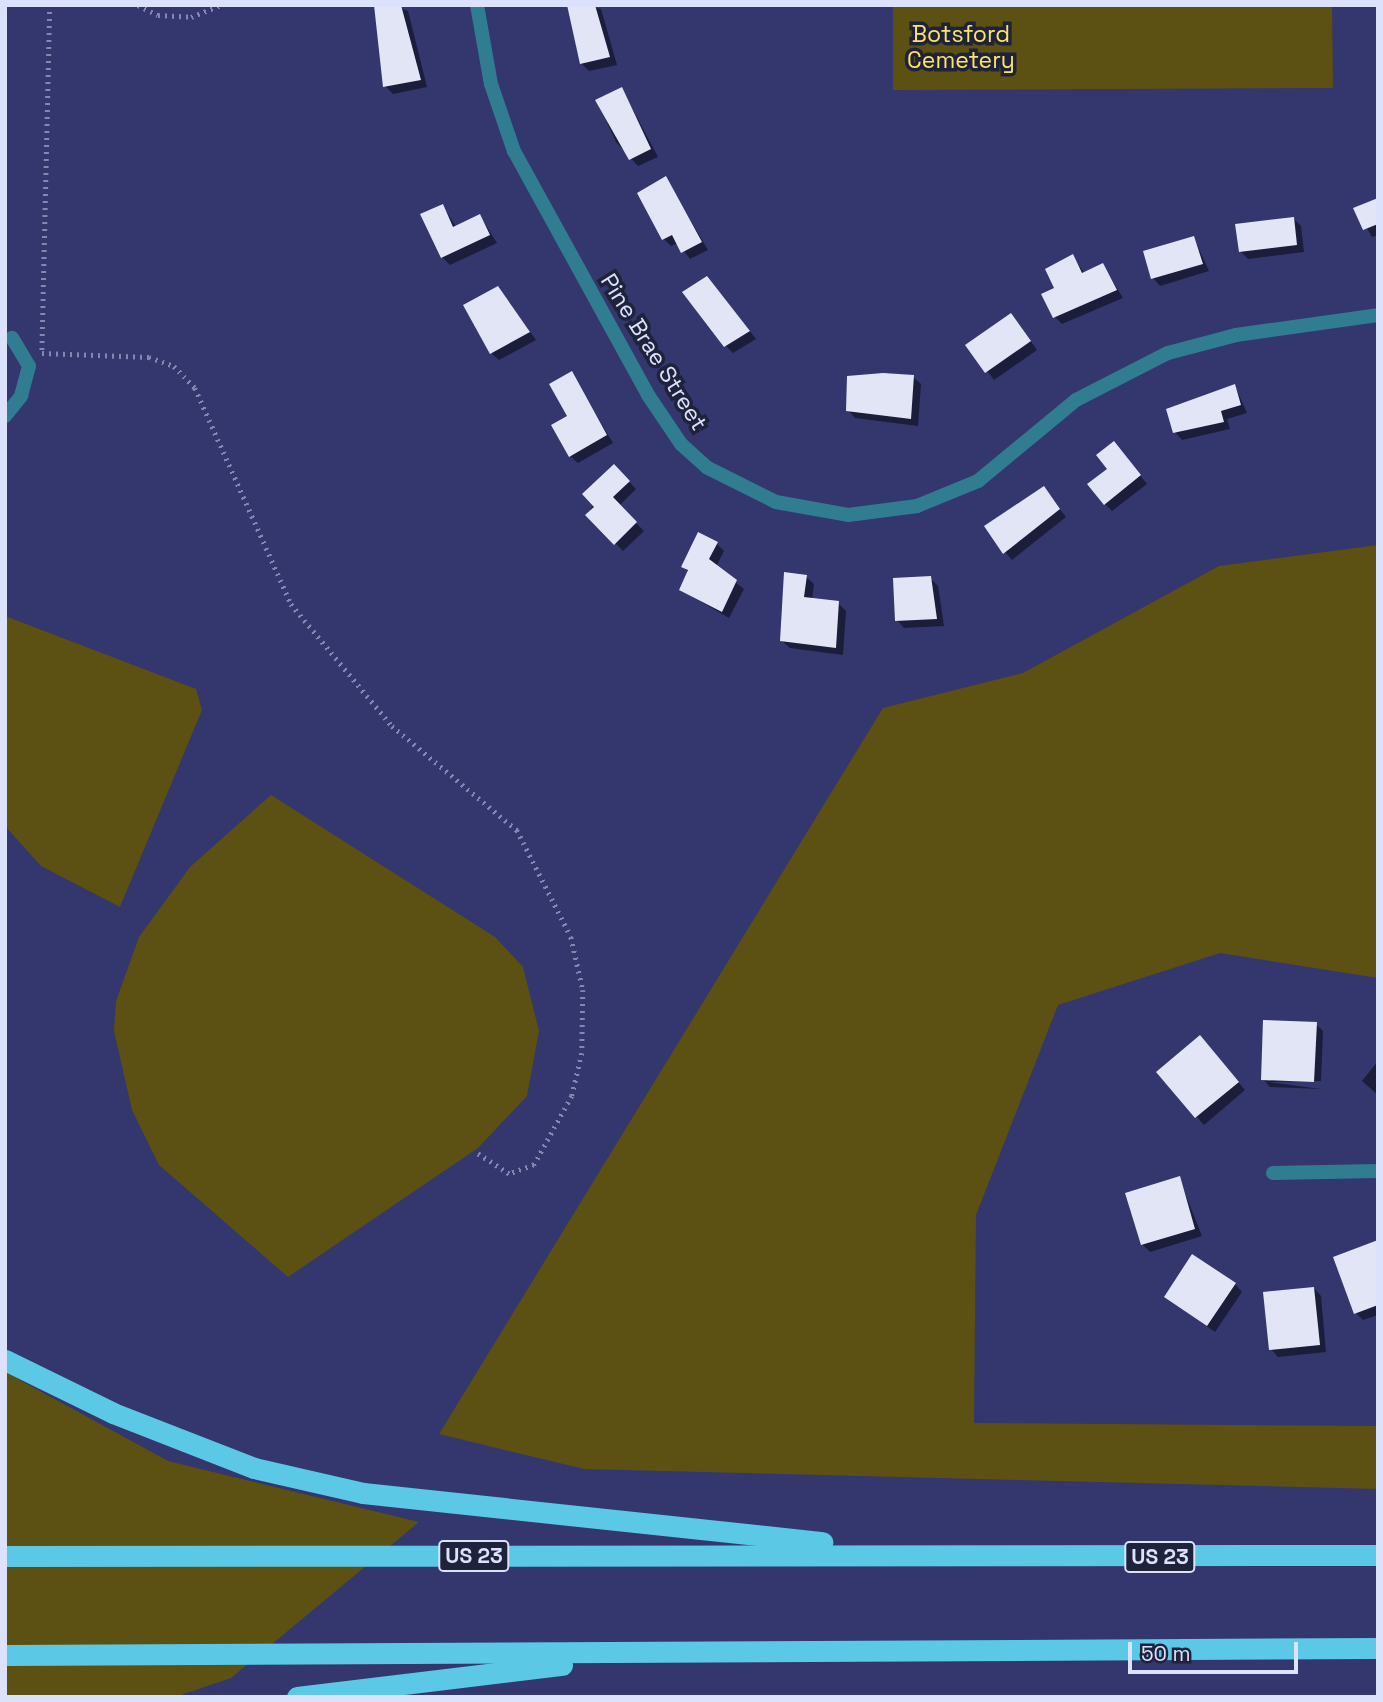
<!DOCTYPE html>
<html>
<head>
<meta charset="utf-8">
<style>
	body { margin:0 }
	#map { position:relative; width:1383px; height:1702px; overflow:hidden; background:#33376d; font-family:"Space Grotesk",sans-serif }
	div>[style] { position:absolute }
	.green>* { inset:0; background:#5c5012 }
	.shadow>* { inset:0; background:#0007 }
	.building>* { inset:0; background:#e2e5f6 }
	.path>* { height:4.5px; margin-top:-2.25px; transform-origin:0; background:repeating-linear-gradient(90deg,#8387b1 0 2px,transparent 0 7px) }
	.lane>* { height:14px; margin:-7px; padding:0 7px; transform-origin:7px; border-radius:7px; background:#307d91 }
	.street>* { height:14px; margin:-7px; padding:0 7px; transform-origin:7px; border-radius:7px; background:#307d91 }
	.highway>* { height:21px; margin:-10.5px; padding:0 10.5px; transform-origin:10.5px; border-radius:10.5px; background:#5bc9e6 }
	span { translate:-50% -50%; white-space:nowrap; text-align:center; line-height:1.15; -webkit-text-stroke:7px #1f223b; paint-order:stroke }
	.shield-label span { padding:2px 5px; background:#1f223b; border:2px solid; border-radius:5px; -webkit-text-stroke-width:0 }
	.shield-label { font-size:21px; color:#dce1fc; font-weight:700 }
	.park-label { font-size:23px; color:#fee464 }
	.street-label { font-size:23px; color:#dce1fc }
	.frame { position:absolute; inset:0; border:7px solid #dce1fc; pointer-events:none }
	.scale { position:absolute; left:1128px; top:1642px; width:170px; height:32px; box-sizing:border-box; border:4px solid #dce1fc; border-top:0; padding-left:9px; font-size:21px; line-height:24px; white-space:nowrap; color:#dce1fc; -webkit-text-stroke:5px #1f223b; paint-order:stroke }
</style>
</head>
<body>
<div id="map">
	<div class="green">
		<i style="clip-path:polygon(893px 5px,1332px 5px,1333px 88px,893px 90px)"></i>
		<i style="clip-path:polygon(1378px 545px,1378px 978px,1220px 953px,1058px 1005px,976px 1215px,974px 1423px,1378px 1426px,1378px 1489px,584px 1469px,439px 1434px,883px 708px,1023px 673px,1219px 566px)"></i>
		<i style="clip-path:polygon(5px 616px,196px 689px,202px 710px,120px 907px,41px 866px,5px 826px)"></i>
		<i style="clip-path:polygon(271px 795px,495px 937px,523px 967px,539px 1031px,527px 1096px,478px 1148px,288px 1277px,159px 1165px,132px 1110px,114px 1031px,116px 1001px,139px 937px,190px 867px)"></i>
		<i style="clip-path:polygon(5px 1372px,168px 1461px,419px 1522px,231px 1678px,175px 1697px,5px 1697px)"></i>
	</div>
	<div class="shadow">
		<i style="clip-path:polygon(391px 5px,408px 11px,427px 87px,393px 94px,385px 86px)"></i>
		<i style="clip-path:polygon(578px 5px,601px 9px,617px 65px,589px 71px,582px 64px)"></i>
		<i style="clip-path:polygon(622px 89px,658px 157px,638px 166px,616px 142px,597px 101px)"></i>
		<i style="clip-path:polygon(666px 179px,708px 250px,690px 259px,678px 243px,671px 246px,664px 239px)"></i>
		<i style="clip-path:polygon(1378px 200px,1378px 235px,1372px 237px,1356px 209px)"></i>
		<i style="clip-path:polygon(443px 206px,456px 227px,480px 216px,497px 243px,450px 265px,442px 257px)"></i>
		<i style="clip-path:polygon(1293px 218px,1301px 226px,1304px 252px,1248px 259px,1240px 251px)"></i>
		<i style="clip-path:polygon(1194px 238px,1209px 271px,1160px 286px,1153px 278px)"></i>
		<i style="clip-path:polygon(1072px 256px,1085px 274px,1103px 265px,1123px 298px,1062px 324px,1055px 317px)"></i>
		<i style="clip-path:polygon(714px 286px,756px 339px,733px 353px,726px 346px)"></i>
		<i style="clip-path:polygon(498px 288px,536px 340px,499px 360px,491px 353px)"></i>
		<i style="clip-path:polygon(1018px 323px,1037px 350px,994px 380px,968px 345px)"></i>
		<i style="clip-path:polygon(571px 373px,613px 443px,578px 463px,570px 456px)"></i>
		<i style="clip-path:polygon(913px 377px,921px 384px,918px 426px,855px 418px,848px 410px)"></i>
		<i style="clip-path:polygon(1235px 386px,1247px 413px,1227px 419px,1230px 429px,1182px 440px,1175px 432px)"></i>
		<i style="clip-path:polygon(1114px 443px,1147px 484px,1112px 511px,1105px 504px)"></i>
		<i style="clip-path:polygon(614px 466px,636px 489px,619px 506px,644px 531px,623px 551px,588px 515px)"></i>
		<i style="clip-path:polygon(1044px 489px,1066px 517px,1012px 560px,1005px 552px)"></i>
		<i style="clip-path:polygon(716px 543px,724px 551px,716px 567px,744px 589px,729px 618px,681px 590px,689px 573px,683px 566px)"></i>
		<i style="clip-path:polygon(806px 577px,814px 584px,812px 600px,838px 603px,846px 611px,843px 655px,790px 648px,782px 641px)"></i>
		<i style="clip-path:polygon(930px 578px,938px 586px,944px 626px,904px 628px,897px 620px)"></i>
		<i style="clip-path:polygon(1316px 1024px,1323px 1031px,1321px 1081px,1268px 1082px,1321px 1089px,1270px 1087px,1263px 1079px)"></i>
		<i style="clip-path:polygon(1207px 1045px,1245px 1090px,1204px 1125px,1158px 1072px)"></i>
		<i style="clip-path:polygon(1378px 1061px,1378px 1095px,1362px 1081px)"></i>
		<i style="clip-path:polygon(1179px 1178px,1202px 1236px,1150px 1252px,1142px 1244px)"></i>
		<i style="clip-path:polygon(1378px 1242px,1378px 1315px,1363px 1320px,1356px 1313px)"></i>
		<i style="clip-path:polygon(1235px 1284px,1242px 1292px,1215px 1332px,1166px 1297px)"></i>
		<i style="clip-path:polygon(1314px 1288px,1321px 1296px,1326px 1352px,1278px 1357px,1271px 1349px)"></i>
	</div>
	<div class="building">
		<i style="clip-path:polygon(374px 5px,401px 5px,421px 80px,383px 87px)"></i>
		<i style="clip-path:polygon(567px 5px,595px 5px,610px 57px,580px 64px)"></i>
		<i style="clip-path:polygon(622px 87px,651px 149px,629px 160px,595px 100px)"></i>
		<i style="clip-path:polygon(666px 176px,702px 242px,681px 253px,672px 235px,662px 240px,637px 193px)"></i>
		<i style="clip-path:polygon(1378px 198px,1378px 224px,1363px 230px,1353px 208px)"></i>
		<i style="clip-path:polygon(443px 204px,453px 227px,480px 214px,490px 235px,441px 258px,420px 214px)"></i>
		<i style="clip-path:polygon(1294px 217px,1297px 245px,1239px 252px,1235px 224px)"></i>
		<i style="clip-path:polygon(1194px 236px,1203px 264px,1151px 279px,1143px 251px)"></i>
		<i style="clip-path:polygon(1073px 254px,1082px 273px,1103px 263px,1117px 290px,1053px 318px,1041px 294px,1054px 288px,1045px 269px)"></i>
		<i style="clip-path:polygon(707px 276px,750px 331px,724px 347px,682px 292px)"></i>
		<i style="clip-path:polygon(498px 286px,530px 332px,490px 354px,463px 305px)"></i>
		<i style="clip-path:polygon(1011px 313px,1031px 341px,985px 373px,965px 345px)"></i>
		<i style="clip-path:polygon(572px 371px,607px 435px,569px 457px,551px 425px,567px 416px,549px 384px)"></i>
		<i style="clip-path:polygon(883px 373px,914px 375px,911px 419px,846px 411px,847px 376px)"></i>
		<i style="clip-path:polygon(1235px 384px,1241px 405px,1221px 411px,1224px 422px,1173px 433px,1166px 409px)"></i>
		<i style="clip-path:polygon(1114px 441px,1141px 475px,1104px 505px,1087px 484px,1107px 469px,1096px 455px)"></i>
		<i style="clip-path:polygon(614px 464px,630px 481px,613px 497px,637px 522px,614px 545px,585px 515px,594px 507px,582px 494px)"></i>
		<i style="clip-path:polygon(1044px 486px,1060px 509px,1003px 554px,984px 526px)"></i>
		<i style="clip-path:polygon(698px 532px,718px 542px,709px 559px,737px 580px,722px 612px,679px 590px,688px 570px,681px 567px)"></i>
		<i style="clip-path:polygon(784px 572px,807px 575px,804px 597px,839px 601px,836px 648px,780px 641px)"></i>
		<i style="clip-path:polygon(931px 576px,937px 619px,895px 621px,893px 578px)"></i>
		<i style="clip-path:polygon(1263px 1020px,1317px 1022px,1314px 1082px,1261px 1080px)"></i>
		<i style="clip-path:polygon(1200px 1035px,1239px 1082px,1195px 1118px,1156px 1072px)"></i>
		<i style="clip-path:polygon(1180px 1176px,1195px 1229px,1141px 1245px,1125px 1193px)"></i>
		<i style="clip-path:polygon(1378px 1240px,1378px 1305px,1354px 1314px,1333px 1257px)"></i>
		<i style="clip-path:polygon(1192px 1254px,1236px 1283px,1207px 1326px,1164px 1297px)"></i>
		<i style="clip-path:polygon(1314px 1287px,1320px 1345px,1269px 1350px,1263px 1292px)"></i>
	</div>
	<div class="path">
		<i style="left:50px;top:5px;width:348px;rotate:91.3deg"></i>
		<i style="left:42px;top:353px;width:107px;rotate:2.1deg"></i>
		<i style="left:149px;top:357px;width:27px;rotate:20deg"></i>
		<i style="left:174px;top:366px;width:30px;rotate:46deg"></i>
		<i style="left:195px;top:388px;width:236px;rotate:66deg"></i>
		<i style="left:291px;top:604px;width:158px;rotate:50.4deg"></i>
		<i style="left:392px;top:726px;width:163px;rotate:39.8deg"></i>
		<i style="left:517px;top:830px;width:120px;rotate:63.2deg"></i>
		<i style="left:571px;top:937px;width:54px;rotate:77.2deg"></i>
		<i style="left:583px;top:990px;width:63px;rotate:90.9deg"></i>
		<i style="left:582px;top:1053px;width:44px;rotate:103.1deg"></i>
		<i style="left:572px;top:1096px;width:79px;rotate:118.8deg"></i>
		<i style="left:534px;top:1165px;width:27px;rotate:160deg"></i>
		<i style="left:509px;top:1174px;width:38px;rotate:-147deg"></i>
		<i style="left:138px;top:5px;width:22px;rotate:27deg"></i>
		<i style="left:158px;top:15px;width:33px;rotate:3deg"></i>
		<i style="left:191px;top:17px;width:31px;rotate:-22deg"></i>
	</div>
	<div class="lane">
		<i style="left:5px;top:416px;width:26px;rotate:-51deg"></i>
		<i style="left:21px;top:396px;width:31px;rotate:-75deg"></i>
		<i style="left:29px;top:366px;width:33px;rotate:-121deg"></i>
	</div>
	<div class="street">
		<i style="left:477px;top:5px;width:80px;rotate:80deg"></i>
		<i style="left:491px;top:84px;width:71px;rotate:71.1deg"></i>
		<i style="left:514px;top:151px;width:278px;rotate:61.2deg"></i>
		<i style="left:648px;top:395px;width:59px;rotate:56deg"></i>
		<i style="left:681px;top:444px;width:36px;rotate:42deg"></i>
		<i style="left:708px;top:468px;width:76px;rotate:26.6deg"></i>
		<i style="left:776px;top:502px;width:73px;rotate:10.2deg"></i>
		<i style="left:848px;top:515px;width:70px;rotate:-7.4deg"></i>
		<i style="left:917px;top:506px;width:66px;rotate:-22.3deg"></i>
		<i style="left:978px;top:481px;width:127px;rotate:-39.6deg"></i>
		<i style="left:1076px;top:400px;width:103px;rotate:-27.1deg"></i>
		<i style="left:1168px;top:353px;width:70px;rotate:-14.8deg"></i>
		<i style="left:1236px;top:335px;width:143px;rotate:-8deg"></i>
		<i style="left:1273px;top:1173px;width:105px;rotate:-1.1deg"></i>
	</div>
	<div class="highway">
		<i style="left:5px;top:1360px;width:120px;rotate:26.1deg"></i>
		<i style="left:113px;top:1413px;width:151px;rotate:21.3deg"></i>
		<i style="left:254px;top:1468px;width:112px;rotate:12.9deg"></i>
		<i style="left:363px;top:1493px;width:462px;rotate:6.1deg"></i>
		<i style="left:5px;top:1556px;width:1373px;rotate:-0.04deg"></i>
		<i style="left:5px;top:1655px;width:1373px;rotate:-0.29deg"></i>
		<i style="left:297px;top:1697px;width:267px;rotate:-6.9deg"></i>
	</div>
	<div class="shield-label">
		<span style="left:474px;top:1556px">US 23</span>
		<span style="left:1160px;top:1557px">US 23</span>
	</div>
	<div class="park-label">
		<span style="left:961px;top:47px">Botsford<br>Cemetery</span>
	</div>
	<div class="street-label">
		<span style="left:654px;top:352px;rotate:58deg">Pine Brae Street</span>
	</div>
	<div class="frame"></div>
	<div class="scale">50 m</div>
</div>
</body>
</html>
